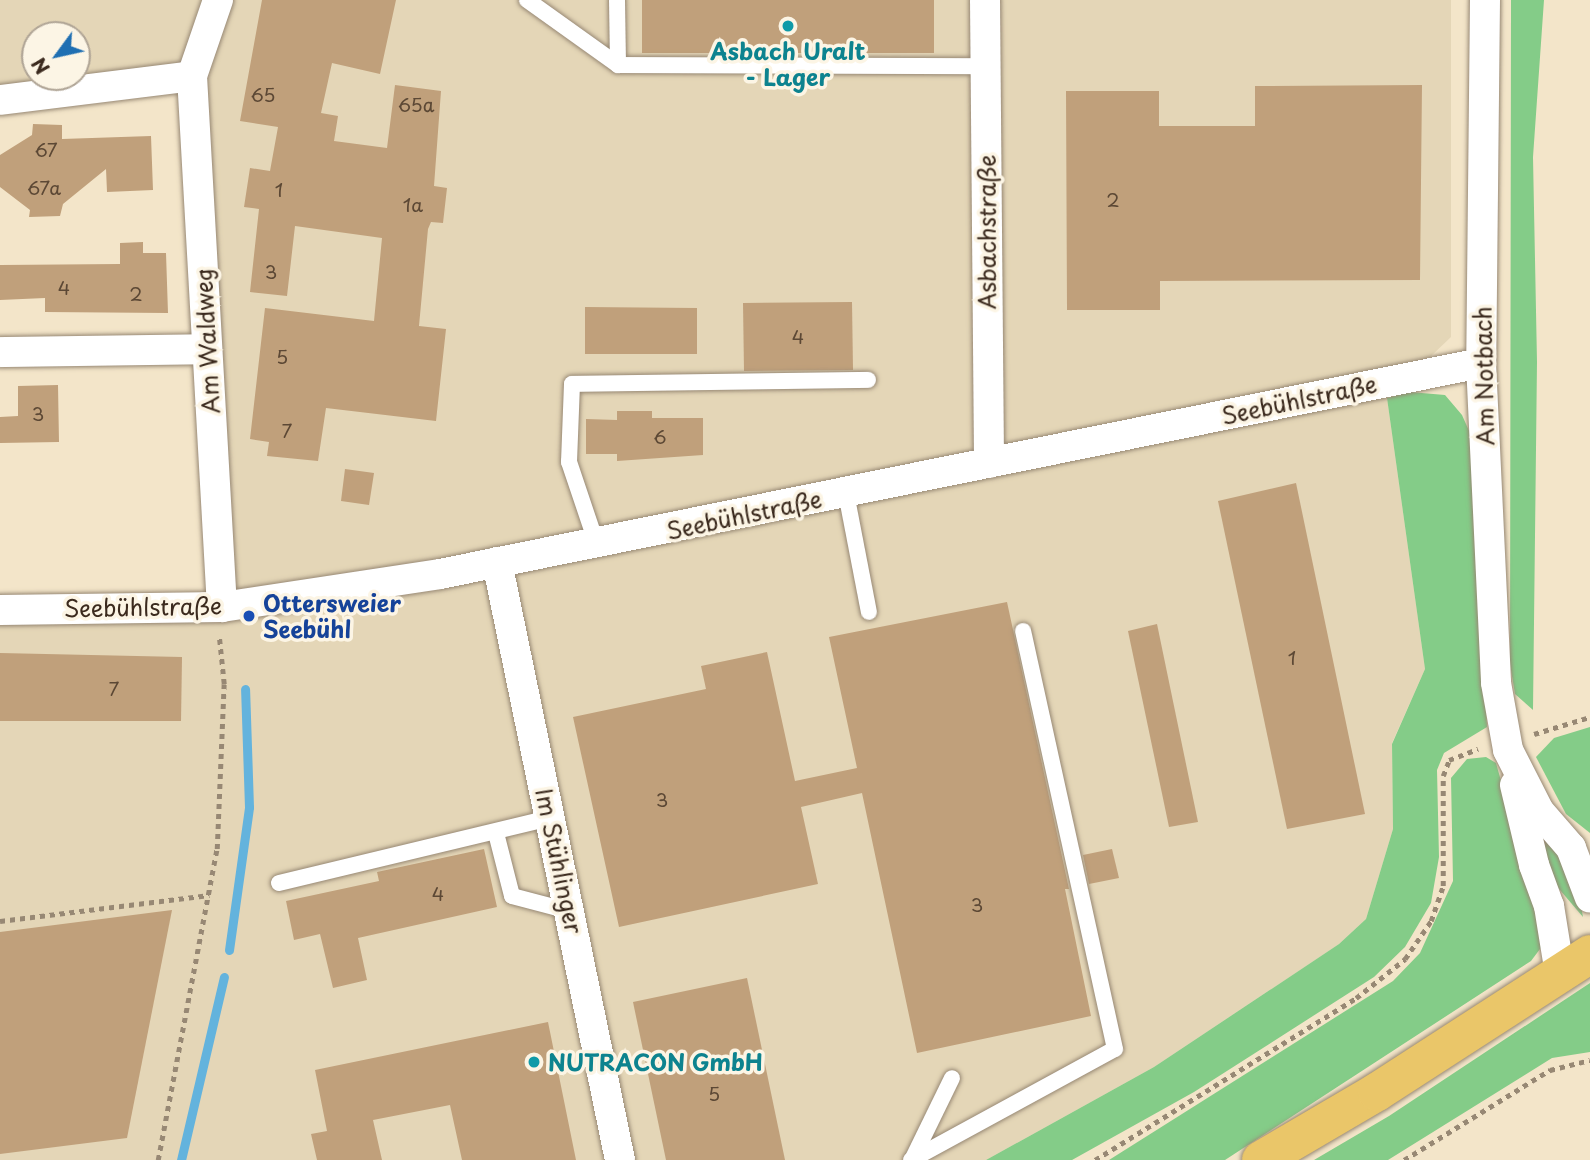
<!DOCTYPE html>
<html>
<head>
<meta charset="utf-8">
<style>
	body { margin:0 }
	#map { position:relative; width:1590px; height:1160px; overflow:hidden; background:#f3e5c9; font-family:"Playpen Sans",sans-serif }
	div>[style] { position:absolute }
	.built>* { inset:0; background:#e4d6b7 }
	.green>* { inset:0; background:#84cc88 }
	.stream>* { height:9px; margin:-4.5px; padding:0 4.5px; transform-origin:4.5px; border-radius:4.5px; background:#63b3dd }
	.building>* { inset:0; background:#c0a07b }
	.path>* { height:4.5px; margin-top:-2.25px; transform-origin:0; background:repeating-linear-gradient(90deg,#978874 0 5px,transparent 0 10px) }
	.roads { filter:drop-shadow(0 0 2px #978874) drop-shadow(0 0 2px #978874) }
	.service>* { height:16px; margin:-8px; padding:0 8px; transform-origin:8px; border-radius:8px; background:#fff }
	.minor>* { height:30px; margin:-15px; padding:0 15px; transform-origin:15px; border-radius:15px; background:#fff }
	.primary>* { height:38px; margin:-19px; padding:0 19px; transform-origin:19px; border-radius:19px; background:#eac669 }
	.dots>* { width:19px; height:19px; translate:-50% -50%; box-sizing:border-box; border:4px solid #fcf5e5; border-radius:50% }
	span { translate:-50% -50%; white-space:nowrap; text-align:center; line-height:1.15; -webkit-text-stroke:7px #fcf5e5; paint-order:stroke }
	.number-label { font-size:19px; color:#5c4835 }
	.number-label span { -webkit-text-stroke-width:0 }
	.culture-label { font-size:23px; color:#0d838f; font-weight:700 }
	.left { translate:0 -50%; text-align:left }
	.street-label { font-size:23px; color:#3b2a1e }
	.transit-label { font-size:23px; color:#164399; font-weight:700 }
	.north { position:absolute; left:21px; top:21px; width:70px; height:70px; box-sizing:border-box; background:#fcf5e5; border:2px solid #afa495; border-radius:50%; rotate:237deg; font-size:19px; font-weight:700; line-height:28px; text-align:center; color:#3b2a1e }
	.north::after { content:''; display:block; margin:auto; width:24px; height:32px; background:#1f6fb2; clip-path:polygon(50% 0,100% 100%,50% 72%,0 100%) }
</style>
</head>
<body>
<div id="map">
	<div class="built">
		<i style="clip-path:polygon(evenodd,0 0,1451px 0,1451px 337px,1387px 398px,1425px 669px,1392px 743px,1393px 829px,1366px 919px,1339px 944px,1154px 1067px,986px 1160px,0 1160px,0 625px,226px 596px,199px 82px,0 104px,0 0,35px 35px,77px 35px,77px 77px,35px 77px,35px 35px)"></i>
	</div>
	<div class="green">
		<i style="clip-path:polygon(1511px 0,1544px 0,1533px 157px,1537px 362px,1533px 710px,1515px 694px,1510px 664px)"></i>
		<i style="clip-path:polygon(1410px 392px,1445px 395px,1462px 415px,1474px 442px,1487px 727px,1444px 753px,1437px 770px,1439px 857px,1431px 903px,1405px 947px,1374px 977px,1194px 1092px,1072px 1160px,986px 1160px,1154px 1067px,1339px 944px,1366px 919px,1393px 829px,1392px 744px,1425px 669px,1387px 398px)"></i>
		<i style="clip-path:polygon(1590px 727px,1590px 833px,1566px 814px,1536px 757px,1554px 738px)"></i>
		<i style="clip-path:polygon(1486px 757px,1496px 763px,1546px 941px,1531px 961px,1225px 1160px,1109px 1160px,1393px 981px,1420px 953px,1453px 881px,1451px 778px,1467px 759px)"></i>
		<i style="clip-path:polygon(1536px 820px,1577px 884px,1583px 917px,1554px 883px)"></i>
		<i style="clip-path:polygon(1590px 983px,1590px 1052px,1552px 1058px,1388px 1160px,1314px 1160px,1389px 1116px)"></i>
	</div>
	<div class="stream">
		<i style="left:229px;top:950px;width:144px;rotate:-82deg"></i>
		<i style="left:249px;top:807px;width:118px;rotate:-91.9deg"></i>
		<i style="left:181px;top:1160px;width:188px;rotate:-76.8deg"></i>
	</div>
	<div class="building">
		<i style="clip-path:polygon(262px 0,396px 0,380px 74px,332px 63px,321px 113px,338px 116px,334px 141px,387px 148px,395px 85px,441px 91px,434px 186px,447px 188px,443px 223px,431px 222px,428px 229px,419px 326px,446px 329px,436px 421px,326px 408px,318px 461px,267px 456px,269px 442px,250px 439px,265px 308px,374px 321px,382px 238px,295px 226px,287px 296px,250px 292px,259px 209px,244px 207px,250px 168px,270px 171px,278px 127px,240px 121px)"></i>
		<i style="clip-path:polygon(642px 0,934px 0,934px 53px,642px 53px)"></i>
		<i style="clip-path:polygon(1422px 85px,1420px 280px,1160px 281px,1160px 310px,1067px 310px,1066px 91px,1159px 91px,1159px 126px,1255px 126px,1255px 86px)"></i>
		<i style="clip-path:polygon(33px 124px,62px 125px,62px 139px,151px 136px,153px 190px,107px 192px,106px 169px,63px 204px,60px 216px,29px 217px,30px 210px,0 187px,0 155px,32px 135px)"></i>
		<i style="clip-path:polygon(143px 242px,143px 253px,166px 253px,168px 313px,45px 312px,45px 298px,0 300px,0 265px,120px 264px,120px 243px)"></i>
		<i style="clip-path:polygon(852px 302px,853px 370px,744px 371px,743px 303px)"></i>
		<i style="clip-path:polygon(585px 307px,697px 308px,697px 354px,585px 354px)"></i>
		<i style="clip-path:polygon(58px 385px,59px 442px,0 443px,0 417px,18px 416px,18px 386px)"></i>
		<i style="clip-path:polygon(617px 411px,652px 411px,652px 418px,703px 418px,703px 455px,617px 461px,617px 454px,586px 454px,586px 419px,617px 420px)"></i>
		<i style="clip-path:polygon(345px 469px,374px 473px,369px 505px,341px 501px)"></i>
		<i style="clip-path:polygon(1296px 483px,1365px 814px,1287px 829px,1218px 501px)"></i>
		<i style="clip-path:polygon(1007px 602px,1069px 889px,1065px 889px,1091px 1016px,917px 1053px,862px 793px,801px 807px,818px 884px,619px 927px,573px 717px,706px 689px,701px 666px,767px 652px,795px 781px,857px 768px,829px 637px)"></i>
		<i style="clip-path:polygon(1157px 624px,1198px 822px,1169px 827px,1128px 631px)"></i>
		<i style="clip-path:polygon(0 653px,182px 657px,181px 721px,0 721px)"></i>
		<i style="clip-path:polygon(484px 849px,497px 907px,358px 938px,367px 980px,333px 988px,320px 934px,294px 940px,286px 901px,379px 881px,377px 872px)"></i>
		<i style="clip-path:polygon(1112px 849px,1119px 878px,1089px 884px,1083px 855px)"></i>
		<i style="clip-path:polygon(172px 910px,127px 1138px,0 1154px,0 932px)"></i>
		<i style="clip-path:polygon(747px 978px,785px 1160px,666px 1160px,633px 1002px)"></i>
		<i style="clip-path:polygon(548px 1022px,576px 1160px,462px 1160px,450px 1105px,373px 1120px,382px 1160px,317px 1160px,311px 1134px,327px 1131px,315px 1070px)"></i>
	</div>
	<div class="path">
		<i style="left:1534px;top:734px;width:59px;rotate:-16.9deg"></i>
		<i style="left:0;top:921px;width:211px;rotate:-7.1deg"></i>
		<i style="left:158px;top:1160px;width:317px;rotate:-79.3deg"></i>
		<i style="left:217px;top:849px;width:165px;rotate:-87.6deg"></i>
		<i style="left:224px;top:684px;width:48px;rotate:-95.9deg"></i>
		<i style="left:1095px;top:1160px;width:307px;rotate:-31.8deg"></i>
		<i style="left:1356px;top:998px;width:63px;rotate:-38.5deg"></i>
		<i style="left:1405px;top:959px;width:46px;rotate:-55.6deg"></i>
		<i style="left:1431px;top:921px;width:37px;rotate:-71deg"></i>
		<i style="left:1443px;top:886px;width:110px;rotate:-90deg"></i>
		<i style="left:1443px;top:776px;width:17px;rotate:-69deg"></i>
		<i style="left:1449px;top:760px;width:31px;rotate:-21deg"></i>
		<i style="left:1404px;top:1160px;width:172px;rotate:-31.7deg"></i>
		<i style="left:1550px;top:1070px;width:41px;rotate:-14deg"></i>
	</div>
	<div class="roads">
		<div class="service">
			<i style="left:527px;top:0;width:112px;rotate:35.5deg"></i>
			<i style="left:618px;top:65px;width:367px;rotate:0.2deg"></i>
			<i style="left:617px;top:0;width:65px;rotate:89.1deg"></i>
			<i style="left:846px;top:493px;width:121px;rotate:79.1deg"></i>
			<i style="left:597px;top:545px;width:88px;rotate:-108.6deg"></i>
			<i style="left:569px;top:462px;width:78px;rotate:-87.8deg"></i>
			<i style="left:572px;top:384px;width:296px;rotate:-0.8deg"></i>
			<i style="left:496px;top:833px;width:65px;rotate:75.7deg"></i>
			<i style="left:512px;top:896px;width:59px;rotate:14.7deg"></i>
			<i style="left:279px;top:883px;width:279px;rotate:-13.5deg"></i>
			<i style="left:911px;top:1160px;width:232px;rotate:-28.6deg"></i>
			<i style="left:1115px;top:1049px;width:428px;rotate:-102.4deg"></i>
			<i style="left:912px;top:1160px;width:91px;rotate:-64deg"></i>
		</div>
		<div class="minor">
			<i style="left:218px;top:0;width:80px;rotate:108.9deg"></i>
			<i style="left:192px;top:76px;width:532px;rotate:86.77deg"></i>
			<i style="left:985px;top:0;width:463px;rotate:89.5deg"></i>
			<i style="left:1485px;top:0;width:363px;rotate:90.6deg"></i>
			<i style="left:1481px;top:363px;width:320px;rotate:87.3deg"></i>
			<i style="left:1496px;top:683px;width:68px;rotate:79.8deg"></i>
			<i style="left:1508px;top:750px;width:68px;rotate:63.1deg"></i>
			<i style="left:1539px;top:811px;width:49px;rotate:49.1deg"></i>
			<i style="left:1571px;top:848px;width:53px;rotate:69.2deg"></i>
			<i style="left:0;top:100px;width:193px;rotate:-7.1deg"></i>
			<i style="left:0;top:352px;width:207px;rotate:-0.8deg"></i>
			<i style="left:497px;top:562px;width:611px;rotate:78.38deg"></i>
			<i style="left:0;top:610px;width:222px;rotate:-0.8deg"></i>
			<i style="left:222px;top:607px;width:220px;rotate:-8.6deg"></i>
			<i style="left:440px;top:574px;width:1062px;rotate:-11.46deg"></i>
			<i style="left:1515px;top:785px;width:82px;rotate:76.6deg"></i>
			<i style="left:1534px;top:865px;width:44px;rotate:69.9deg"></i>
			<i style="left:1549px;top:906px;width:69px;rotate:80.8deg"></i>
		</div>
		<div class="primary">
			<i style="left:1261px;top:1160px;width:134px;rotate:-30.4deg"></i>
			<i style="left:1377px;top:1092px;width:254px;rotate:-32.9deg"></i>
		</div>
	</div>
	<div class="dots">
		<i style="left:788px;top:26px;background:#0f9aa8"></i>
		<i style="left:249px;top:616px;background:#1a4fb4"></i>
		<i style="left:534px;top:1062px;background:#0f9aa8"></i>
	</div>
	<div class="number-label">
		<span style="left:263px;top:95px">65</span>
		<span style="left:416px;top:105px">65a</span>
		<span style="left:46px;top:150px">67</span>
		<span style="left:44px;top:188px">67a</span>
		<span style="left:279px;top:190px">1</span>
		<span style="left:1113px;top:200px">2</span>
		<span style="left:413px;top:205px">1a</span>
		<span style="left:271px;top:272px">3</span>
		<span style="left:64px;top:288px">4</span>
		<span style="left:136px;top:294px">2</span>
		<span style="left:798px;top:337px">4</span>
		<span style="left:282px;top:357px">5</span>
		<span style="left:38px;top:414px">3</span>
		<span style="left:287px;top:431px">7</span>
		<span style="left:660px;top:437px">6</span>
		<span style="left:1292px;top:658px">1</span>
		<span style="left:114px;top:689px">7</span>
		<span style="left:662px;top:800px">3</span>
		<span style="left:438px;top:894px">4</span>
		<span style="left:977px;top:905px">3</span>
		<span style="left:714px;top:1094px">5</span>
	</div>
	<div class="culture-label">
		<span style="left:788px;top:64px">Asbach Uralt<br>- Lager</span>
		<span class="left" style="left:548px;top:1062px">NUTRACON GmbH</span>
	</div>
	<div class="street-label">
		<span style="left:987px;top:232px;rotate:-90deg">Asbachstraße</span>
		<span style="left:207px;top:341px;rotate:-93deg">Am Waldweg</span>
		<span style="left:1484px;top:376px;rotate:-91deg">Am Notbach</span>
		<span style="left:1299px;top:400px;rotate:-12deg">Seebühlstraße</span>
		<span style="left:744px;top:515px;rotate:-12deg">Seebühlstraße</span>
		<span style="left:143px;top:607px;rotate:-1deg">Seebühlstraße</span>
		<span style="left:559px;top:861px;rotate:78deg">Im Stühlinger</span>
	</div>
	<div class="transit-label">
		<span class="left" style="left:263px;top:616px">Ottersweier<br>Seebühl</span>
	</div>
	<div class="north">N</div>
</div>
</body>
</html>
